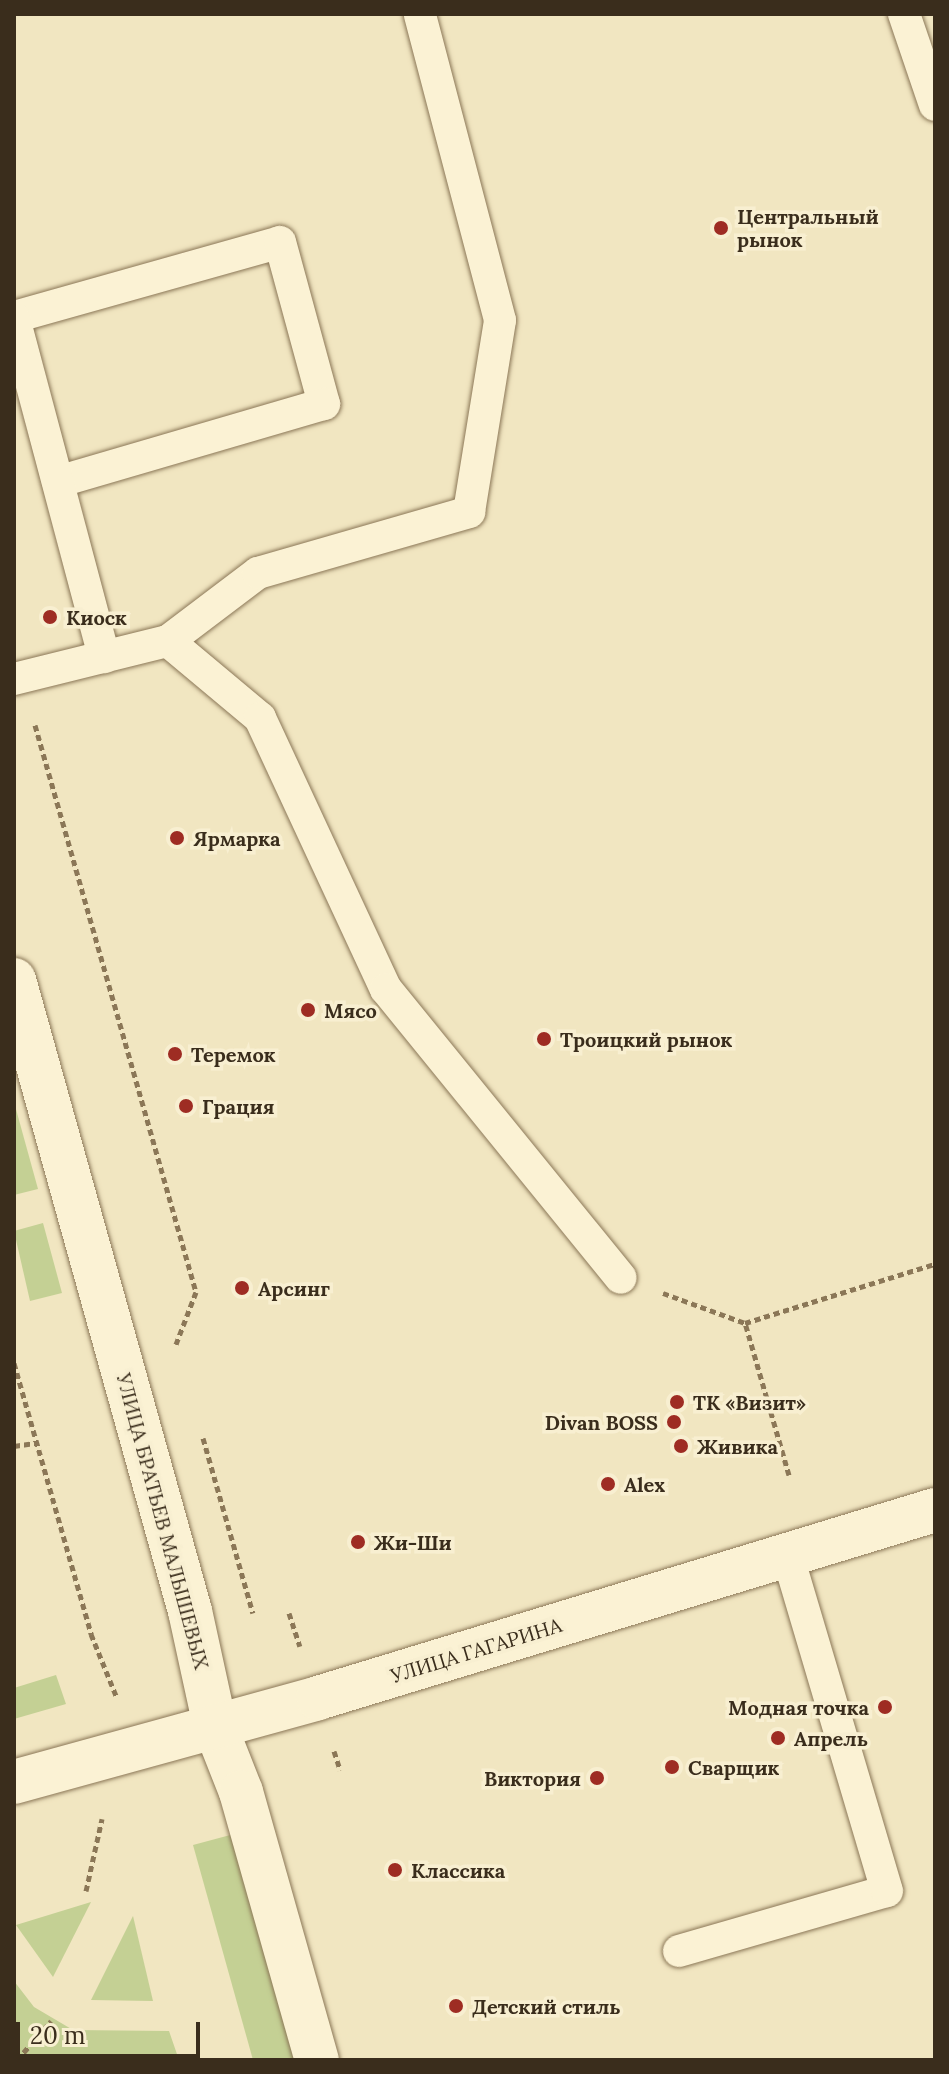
<!DOCTYPE html>
<html>
<head>
<meta charset="utf-8">
<style>
	body { margin:0 }
	#map { position:relative; width:949px; height:2074px; overflow:hidden; background:#f1e6c1; font-family:Lora,serif }
	div>[style] { position:absolute }
	.green>* { inset:0; background:#c4d094 }
	.path>* { height:5px; margin-top:-2.5px; transform-origin:0; background:repeating-linear-gradient(90deg,#8b7757 0 6px,transparent 0 10px) }
	.roads { filter:drop-shadow(0 0 2px #8b7757) drop-shadow(0 0 2px #8b7757) }
	.lane>* { height:32px; margin:-16px; padding:0 16px; transform-origin:16px; border-radius:16px; background:#fbf2d4 }
	.street>* { height:44px; margin:-22px; padding:0 22px; transform-origin:22px; border-radius:22px; background:#fbf2d4 }
	.secondary>* { height:44px; margin:-22px; padding:0 22px; transform-origin:22px; border-radius:22px; background:#fbf2d4 }
	.dots>* { width:22px; height:22px; translate:-50% -50%; box-sizing:border-box; border:4px solid #f8efd1; border-radius:50% }
	span { translate:-50% -50%; white-space:nowrap; text-align:center; line-height:1.15; -webkit-text-stroke:7px #f8efd1; paint-order:stroke }
	.poi-label { font-size:20px; color:#3a2d1c; font-weight:700 }
	.left { translate:0 -50%; text-align:left }
	.right { translate:-100% -50%; text-align:right }
	.street-label { font-size:20px; color:#3a2d1c }
	.frame { position:absolute; inset:0; border:16px solid #3a2d1c; pointer-events:none }
	.scale { position:absolute; left:16px; top:2022px; width:184px; height:36px; box-sizing:border-box; border:4px solid #3a2d1c; border-top:0; padding-left:10px; font-size:24px; line-height:28px; white-space:nowrap; color:#3a2d1c; -webkit-text-stroke:6px #f8efd1; paint-order:stroke }
</style>
</head>
<body>
<div id="map">
	<div class="green">
		<i style="clip-path:polygon(14px 1102px,38px 1189px,14px 1195px)"></i>
		<i style="clip-path:polygon(43px 1223px,62px 1293px,30px 1301px,14px 1231px)"></i>
		<i style="clip-path:polygon(56px 1675px,66px 1704px,14px 1719px,14px 1688px)"></i>
		<i style="clip-path:polygon(234px 1834px,296px 2060px,253px 2060px,193px 1845px)"></i>
		<i style="clip-path:polygon(91px 1902px,53px 1977px,16px 1925px)"></i>
		<i style="clip-path:polygon(133px 1916px,153px 2001px,91px 2000px)"></i>
		<i style="clip-path:polygon(14px 1981px,34px 2007px,73px 2030px,169px 2031px,179px 2060px,14px 2060px)"></i>
	</div>
	<div class="path">
		<i style="left:35px;top:725px;width:589px;rotate:74.15deg"></i>
		<i style="left:196px;top:1292px;width:56px;rotate:111deg"></i>
		<i style="left:663px;top:1293px;width:87px;rotate:20.1deg"></i>
		<i style="left:14px;top:1363px;width:282px;rotate:74.1deg"></i>
		<i style="left:91px;top:1634px;width:69px;rotate:67.9deg"></i>
		<i style="left:203px;top:1438px;width:182px;rotate:74.1deg"></i>
		<i style="left:14px;top:1446px;width:21px;rotate:-8deg"></i>
		<i style="left:789px;top:1475px;width:158px;rotate:-106.1deg"></i>
		<i style="left:745px;top:1323px;width:199px;rotate:-17.3deg"></i>
		<i style="left:289px;top:1613px;width:35px;rotate:72deg"></i>
		<i style="left:334px;top:1751px;width:20px;rotate:72deg"></i>
		<i style="left:86px;top:1891px;width:74px;rotate:-77.5deg"></i>
		<i style="left:17px;top:2060px;width:52px;rotate:-48.9deg"></i>
	</div>
	<div class="roads">
		<div class="lane">
			<i style="left:904px;top:14px;width:96px;rotate:71.2deg"></i>
			<i style="left:14px;top:317px;width:276px;rotate:-15.7deg"></i>
			<i style="left:280px;top:242px;width:168px;rotate:74.8deg"></i>
			<i style="left:324px;top:404px;width:277px;rotate:163.7deg"></i>
			<i style="left:14px;top:318px;width:351px;rotate:75.1deg"></i>
			<i style="left:168px;top:641px;width:120px;rotate:39.9deg"></i>
			<i style="left:260px;top:718px;width:299px;rotate:65.1deg"></i>
			<i style="left:386px;top:989px;width:372px;rotate:50.9deg"></i>
			<i style="left:14px;top:679px;width:159px;rotate:-13.9deg"></i>
			<i style="left:168px;top:641px;width:113px;rotate:-37.1deg"></i>
			<i style="left:258px;top:573px;width:220px;rotate:-16.1deg"></i>
			<i style="left:469px;top:512px;width:194px;rotate:-80.8deg"></i>
			<i style="left:500px;top:320px;width:316px;rotate:-104.7deg"></i>
			<i style="left:679px;top:1951px;width:216px;rotate:-16.1deg"></i>
			<i style="left:887px;top:1891px;width:349px;rotate:-106.5deg"></i>
		</div>
		<div class="street">
			<i style="left:14px;top:980px;width:655px;rotate:74.42deg"></i>
			<i style="left:190px;top:1611px;width:118px;rotate:77.7deg"></i>
			<i style="left:215px;top:1726px;width:71px;rotate:68.5deg"></i>
			<i style="left:241px;top:1792px;width:279px;rotate:74.2deg"></i>
		</div>
		<div class="secondary">
			<i style="left:14px;top:1782px;width:315px;rotate:-15.4deg"></i>
			<i style="left:318px;top:1698px;width:645px;rotate:-16.95deg"></i>
		</div>
	</div>
	<div class="dots">
		<i style="left:721px;top:228px;background:#9e2c23"></i>
		<i style="left:50px;top:617px;background:#9e2c23"></i>
		<i style="left:177px;top:838px;background:#9e2c23"></i>
		<i style="left:308px;top:1010px;background:#9e2c23"></i>
		<i style="left:544px;top:1039px;background:#9e2c23"></i>
		<i style="left:175px;top:1054px;background:#9e2c23"></i>
		<i style="left:186px;top:1106px;background:#9e2c23"></i>
		<i style="left:242px;top:1288px;background:#9e2c23"></i>
		<i style="left:677px;top:1402px;background:#9e2c23"></i>
		<i style="left:674px;top:1422px;background:#9e2c23"></i>
		<i style="left:681px;top:1446px;background:#9e2c23"></i>
		<i style="left:608px;top:1484px;background:#9e2c23"></i>
		<i style="left:358px;top:1542px;background:#9e2c23"></i>
		<i style="left:885px;top:1707px;background:#9e2c23"></i>
		<i style="left:778px;top:1738px;background:#9e2c23"></i>
		<i style="left:672px;top:1767px;background:#9e2c23"></i>
		<i style="left:597px;top:1778px;background:#9e2c23"></i>
		<i style="left:395px;top:1870px;background:#9e2c23"></i>
		<i style="left:456px;top:2006px;background:#9e2c23"></i>
	</div>
	<div class="poi-label">
		<span class="left" style="left:737px;top:228px">Центральный<br>рынок</span>
		<span class="left" style="left:66px;top:617px">Киоск</span>
		<span class="left" style="left:193px;top:838px">Ярмарка</span>
		<span class="left" style="left:324px;top:1010px">Мясо</span>
		<span class="left" style="left:560px;top:1039px">Троицкий рынок</span>
		<span class="left" style="left:191px;top:1054px">Теремок</span>
		<span class="left" style="left:202px;top:1106px">Грация</span>
		<span class="left" style="left:258px;top:1288px">Арсинг</span>
		<span class="left" style="left:693px;top:1402px">ТК «Визит»</span>
		<span class="right" style="left:658px;top:1422px">Divan BOSS</span>
		<span class="left" style="left:697px;top:1446px">Живика</span>
		<span class="left" style="left:624px;top:1484px">Alex</span>
		<span class="left" style="left:374px;top:1542px">Жи-Ши</span>
		<span class="right" style="left:869px;top:1707px">Модная точка</span>
		<span class="left" style="left:794px;top:1738px">Апрель</span>
		<span class="left" style="left:688px;top:1767px">Сварщик</span>
		<span class="right" style="left:581px;top:1778px">Виктория</span>
		<span class="left" style="left:411px;top:1870px">Классика</span>
		<span class="left" style="left:472px;top:2006px">Детский стиль</span>
	</div>
	<div class="street-label">
		<span style="left:163px;top:1521px;rotate:75deg">УЛИЦА БРАТЬЕВ МАЛЫШЕВЫХ</span>
		<span style="left:476px;top:1650px;rotate:-17deg">УЛИЦА ГАГАРИНА</span>
	</div>
	<div class="frame"></div>
	<div class="scale">20 m</div>
</div>
</body>
</html>
